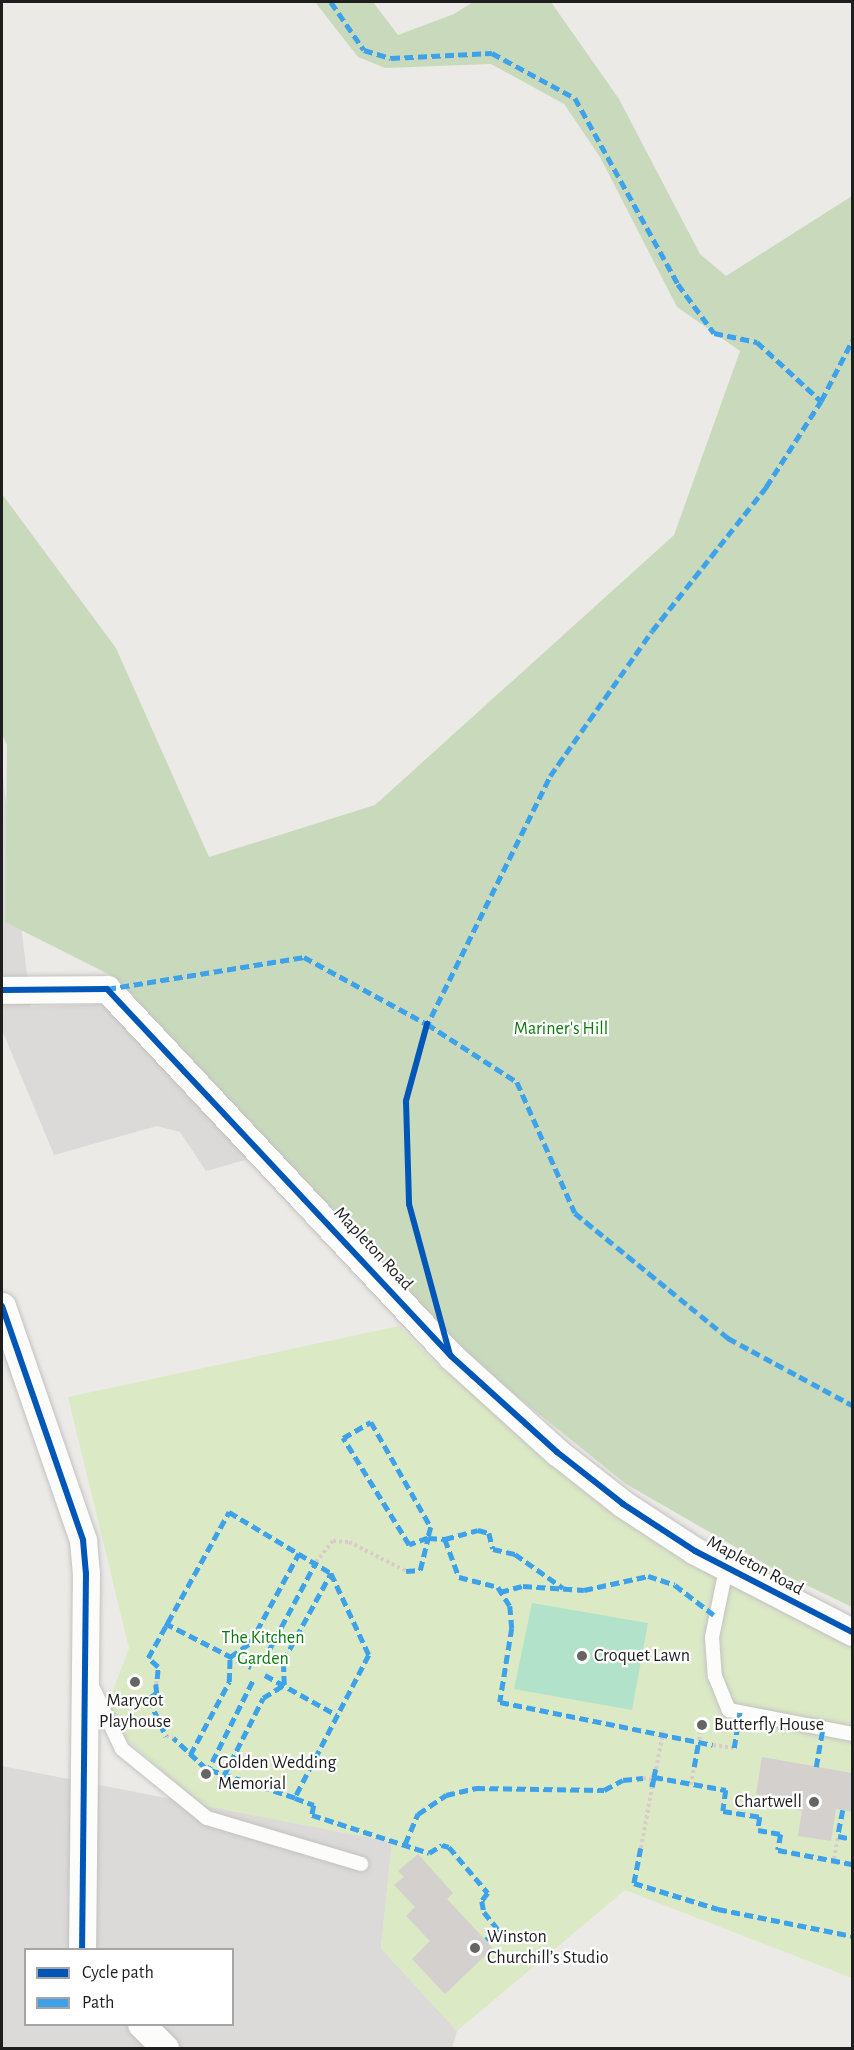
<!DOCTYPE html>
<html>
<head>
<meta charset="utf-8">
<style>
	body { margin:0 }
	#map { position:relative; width:854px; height:2050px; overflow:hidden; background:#eceae7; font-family:"Alegreya Sans",sans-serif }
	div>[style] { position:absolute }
	.residential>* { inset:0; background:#dbdad8 }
	.grass>* { inset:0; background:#dbe9c5 }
	.forest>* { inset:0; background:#c9dabc }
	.pitch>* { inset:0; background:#b2e3ca }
	.building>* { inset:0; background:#d3d0cd }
	.path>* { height:4px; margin-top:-2px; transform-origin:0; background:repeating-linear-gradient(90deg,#dacbca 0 3px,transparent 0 6px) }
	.roads { filter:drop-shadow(0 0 2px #c3c2c1) drop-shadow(0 0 2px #c3c2c1) }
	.service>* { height:14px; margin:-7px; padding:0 7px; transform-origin:7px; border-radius:7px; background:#fcfcfb }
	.minor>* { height:27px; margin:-13.5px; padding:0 13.5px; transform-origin:13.5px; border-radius:13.5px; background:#fcfcfb }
	.quiet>* { height:4.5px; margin-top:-2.25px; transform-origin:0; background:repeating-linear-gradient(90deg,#3da2ea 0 9px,transparent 0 13.5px) }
	.cycleway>* { height:6px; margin:-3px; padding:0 3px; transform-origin:3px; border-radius:3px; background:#0057b8 }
	.dots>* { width:16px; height:16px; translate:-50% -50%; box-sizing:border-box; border:3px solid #fff; border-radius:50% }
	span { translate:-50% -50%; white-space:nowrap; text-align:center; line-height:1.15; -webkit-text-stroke:4.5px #fff; paint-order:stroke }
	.park-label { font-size:18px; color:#0d7a0e }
	.street-label { font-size:18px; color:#1e1e1e }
	.poi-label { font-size:18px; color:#1e1e1e }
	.left { translate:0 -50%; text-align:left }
	.right { translate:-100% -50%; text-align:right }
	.frame { position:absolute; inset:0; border:3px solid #1e1e1e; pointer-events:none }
	.legend { position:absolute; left:24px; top:1948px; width:210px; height:78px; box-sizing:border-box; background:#fff; border:2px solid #a5a5a5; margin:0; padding:8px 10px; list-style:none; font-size:18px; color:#1e1e1e }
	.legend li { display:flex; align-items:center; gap:12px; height:30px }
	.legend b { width:30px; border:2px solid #a5a5a5 }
</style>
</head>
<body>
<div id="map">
	<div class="residential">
		<i style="clip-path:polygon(2px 769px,31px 1007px,102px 1004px,252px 1158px,206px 1171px,180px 1132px,157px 1126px,54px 1155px,2px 1030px)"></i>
		<i style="clip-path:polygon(evenodd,2px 1766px,392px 1842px,381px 1948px,457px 2031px,452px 2048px,2px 2048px,2px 1766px,26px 1950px,232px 1950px,232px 2024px,26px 2024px,26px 1950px)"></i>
	</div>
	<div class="grass">
		<i style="clip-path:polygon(399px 1326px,437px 1365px,596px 1490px,852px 1641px,852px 1978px,625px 1890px,457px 2031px,381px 1948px,392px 1842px,200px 1805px,116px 1730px,108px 1704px,129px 1648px,68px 1397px)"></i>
	</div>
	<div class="forest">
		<i style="clip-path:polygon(315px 2px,373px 2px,398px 35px,454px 14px,473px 2px,551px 2px,619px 99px,700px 254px,726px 276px,852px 196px,852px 1607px,779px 1572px,626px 1484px,472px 1360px,116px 978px,5px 922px,7px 745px,2px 734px,2px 494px,116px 648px,209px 857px,375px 805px,674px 535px,740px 351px,677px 307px,600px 157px,564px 104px,491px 64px,385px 68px,358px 57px)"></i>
	</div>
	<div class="pitch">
		<i style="clip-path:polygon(532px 1603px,648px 1623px,632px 1710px,514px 1689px)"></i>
	</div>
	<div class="building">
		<i style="clip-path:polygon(762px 1757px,852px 1773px,852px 1812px,836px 1809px,831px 1841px,798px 1836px,802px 1811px,775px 1806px,776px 1798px,756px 1794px)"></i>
		<i style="clip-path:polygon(418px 1854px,453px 1893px,447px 1899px,493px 1948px,445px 1994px,412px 1959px,430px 1941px,406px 1916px,415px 1907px,394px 1885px,404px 1877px,398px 1871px)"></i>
	</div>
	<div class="path">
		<i style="left:316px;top:1562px;width:27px;rotate:-51deg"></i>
		<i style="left:333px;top:1541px;width:16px;rotate:4deg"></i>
		<i style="left:349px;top:1542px;width:64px;rotate:27deg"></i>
		<i style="left:156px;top:1684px;width:5px;rotate:-79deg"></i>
		<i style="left:166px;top:1736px;width:7px;rotate:16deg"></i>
		<i style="left:699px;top:1740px;width:10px;rotate:-79deg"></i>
		<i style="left:713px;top:1745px;width:21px;rotate:8deg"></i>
		<i style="left:656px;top:1769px;width:38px;rotate:-79deg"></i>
		<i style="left:643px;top:1778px;width:11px;rotate:10deg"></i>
		<i style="left:691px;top:1785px;width:18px;rotate:-81deg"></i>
		<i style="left:641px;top:1848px;width:62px;rotate:-79.8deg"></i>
		<i style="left:834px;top:1859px;width:23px;rotate:-80deg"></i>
	</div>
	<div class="roads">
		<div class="service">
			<i style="left:726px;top:1569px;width:69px;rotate:101.6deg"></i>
			<i style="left:712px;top:1637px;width:39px;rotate:86deg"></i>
			<i style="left:715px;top:1676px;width:37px;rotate:68deg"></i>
			<i style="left:729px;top:1710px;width:125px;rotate:11deg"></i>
			<i style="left:90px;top:1682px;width:74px;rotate:64.5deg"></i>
			<i style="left:122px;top:1749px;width:109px;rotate:39.1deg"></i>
			<i style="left:207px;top:1818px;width:161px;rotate:16.6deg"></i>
		</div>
		<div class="minor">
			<i style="left:2px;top:990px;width:105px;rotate:-0.5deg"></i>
			<i style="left:107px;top:989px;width:503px;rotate:46.85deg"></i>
			<i style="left:451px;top:1356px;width:143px;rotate:42.2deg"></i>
			<i style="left:557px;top:1452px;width:84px;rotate:38.2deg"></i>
			<i style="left:623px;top:1504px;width:86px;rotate:33.1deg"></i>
			<i style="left:695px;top:1551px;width:177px;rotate:27.3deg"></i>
			<i style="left:2px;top:1306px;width:248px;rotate:70.9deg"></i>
			<i style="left:83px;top:1540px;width:33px;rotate:85deg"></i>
			<i style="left:86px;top:1573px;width:377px;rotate:90.6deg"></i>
			<i style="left:141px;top:2024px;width:34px;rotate:45deg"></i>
		</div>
	</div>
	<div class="quiet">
		<i style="left:331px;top:2px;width:58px;rotate:55.5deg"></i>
		<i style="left:364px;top:50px;width:28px;rotate:17deg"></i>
		<i style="left:391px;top:58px;width:101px;rotate:-2.8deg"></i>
		<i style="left:492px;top:53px;width:94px;rotate:28.5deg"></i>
		<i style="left:575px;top:98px;width:213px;rotate:61deg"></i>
		<i style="left:678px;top:284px;width:61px;rotate:53.7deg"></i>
		<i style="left:714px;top:333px;width:44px;rotate:11.8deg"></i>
		<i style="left:757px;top:342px;width:87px;rotate:42.7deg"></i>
		<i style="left:107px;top:989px;width:200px;rotate:-9.2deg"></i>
		<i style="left:304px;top:957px;width:140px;rotate:28.6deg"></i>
		<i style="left:427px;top:1024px;width:107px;rotate:32.8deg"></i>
		<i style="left:517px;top:1082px;width:143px;rotate:66.1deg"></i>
		<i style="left:575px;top:1213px;width:198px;rotate:39.2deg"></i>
		<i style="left:728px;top:1338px;width:141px;rotate:28.4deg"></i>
		<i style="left:425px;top:1029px;width:282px;rotate:-63.7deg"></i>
		<i style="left:550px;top:776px;width:177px;rotate:-54.9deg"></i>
		<i style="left:652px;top:631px;width:184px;rotate:-51.6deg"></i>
		<i style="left:766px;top:487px;width:102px;rotate:-57.4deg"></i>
		<i style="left:821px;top:401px;width:68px;rotate:-62.7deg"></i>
		<i style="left:371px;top:1422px;width:121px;rotate:60.3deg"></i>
		<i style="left:431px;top:1527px;width:11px;rotate:105deg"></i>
		<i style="left:428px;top:1538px;width:20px;rotate:160deg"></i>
		<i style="left:409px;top:1545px;width:126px;rotate:-121.7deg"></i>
		<i style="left:343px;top:1438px;width:32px;rotate:-30deg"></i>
		<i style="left:445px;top:1539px;width:34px;rotate:-15deg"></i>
		<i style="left:478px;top:1530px;width:11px;rotate:15deg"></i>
		<i style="left:489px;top:1533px;width:16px;rotate:76deg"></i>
		<i style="left:493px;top:1549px;width:23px;rotate:13deg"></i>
		<i style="left:515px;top:1554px;width:59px;rotate:35.3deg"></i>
		<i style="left:406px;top:1571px;width:14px;rotate:-4deg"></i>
		<i style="left:420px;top:1570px;width:33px;rotate:-76deg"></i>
		<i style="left:428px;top:1538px;width:17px;rotate:3deg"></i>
		<i style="left:445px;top:1539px;width:40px;rotate:69.8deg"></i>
		<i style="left:459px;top:1577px;width:40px;rotate:14.4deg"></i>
		<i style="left:498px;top:1587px;width:22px;rotate:58deg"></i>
		<i style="left:510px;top:1606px;width:22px;rotate:85deg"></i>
		<i style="left:512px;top:1628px;width:75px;rotate:99.2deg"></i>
		<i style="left:500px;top:1702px;width:217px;rotate:11.4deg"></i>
		<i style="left:500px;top:1592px;width:24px;rotate:-15deg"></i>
		<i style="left:523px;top:1586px;width:61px;rotate:3.8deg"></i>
		<i style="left:584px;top:1590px;width:66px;rotate:-12.3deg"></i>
		<i style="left:648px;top:1576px;width:28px;rotate:18deg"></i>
		<i style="left:675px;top:1585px;width:49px;rotate:37.6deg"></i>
		<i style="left:165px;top:1623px;width:97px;rotate:27.1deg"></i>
		<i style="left:262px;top:1663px;width:115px;rotate:-61.9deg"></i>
		<i style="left:265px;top:1675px;width:82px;rotate:29.1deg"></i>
		<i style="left:157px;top:1679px;width:12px;rotate:-85deg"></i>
		<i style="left:158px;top:1667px;width:13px;rotate:-138deg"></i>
		<i style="left:148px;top:1658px;width:167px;rotate:-61deg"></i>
		<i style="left:229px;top:1512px;width:119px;rotate:30.9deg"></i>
		<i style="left:331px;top:1573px;width:90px;rotate:65.1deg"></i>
		<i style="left:369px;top:1655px;width:161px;rotate:117.4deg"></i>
		<i style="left:295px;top:1798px;width:94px;rotate:-162deg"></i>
		<i style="left:206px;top:1769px;width:45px;rotate:-136.8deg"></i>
		<i style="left:156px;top:1684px;width:9px;rotate:84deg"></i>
		<i style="left:157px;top:1693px;width:10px;rotate:143deg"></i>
		<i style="left:149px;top:1699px;width:41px;rotate:65.3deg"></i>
		<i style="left:734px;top:1748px;width:36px;rotate:-81deg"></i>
		<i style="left:190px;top:1755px;width:83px;rotate:-61.9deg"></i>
		<i style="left:229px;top:1682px;width:25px;rotate:-88deg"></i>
		<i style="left:230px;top:1657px;width:24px;rotate:-35deg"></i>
		<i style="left:250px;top:1643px;width:102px;rotate:-61.4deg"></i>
		<i style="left:694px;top:1767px;width:27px;rotate:-80deg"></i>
		<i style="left:816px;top:1767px;width:41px;rotate:-80.1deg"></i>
		<i style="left:656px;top:1769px;width:18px;rotate:103deg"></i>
		<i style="left:652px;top:1787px;width:10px;rotate:-79deg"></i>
		<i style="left:654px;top:1777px;width:73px;rotate:10.2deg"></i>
		<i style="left:726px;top:1790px;width:21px;rotate:98deg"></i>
		<i style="left:723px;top:1811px;width:37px;rotate:9deg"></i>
		<i style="left:760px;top:1817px;width:13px;rotate:99deg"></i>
		<i style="left:758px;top:1830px;width:23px;rotate:10deg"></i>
		<i style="left:781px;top:1834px;width:16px;rotate:101deg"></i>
		<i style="left:778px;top:1850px;width:75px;rotate:10.7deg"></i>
		<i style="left:206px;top:1774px;width:107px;rotate:-63.4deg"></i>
		<i style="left:224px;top:1775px;width:86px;rotate:-63.1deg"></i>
		<i style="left:263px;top:1698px;width:25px;rotate:-32deg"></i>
		<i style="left:284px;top:1685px;width:24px;rotate:-92deg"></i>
		<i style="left:283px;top:1661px;width:100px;rotate:-61.4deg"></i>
		<i style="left:295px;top:1798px;width:20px;rotate:20deg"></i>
		<i style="left:314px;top:1805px;width:10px;rotate:101deg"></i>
		<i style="left:312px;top:1815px;width:123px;rotate:18deg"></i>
		<i style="left:429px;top:1853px;width:15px;rotate:-32deg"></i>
		<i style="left:442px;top:1845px;width:7px;rotate:16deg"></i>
		<i style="left:449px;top:1847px;width:60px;rotate:49.7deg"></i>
		<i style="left:488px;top:1893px;width:10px;rotate:127deg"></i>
		<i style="left:482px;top:1901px;width:11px;rotate:80deg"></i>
		<i style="left:484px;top:1912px;width:22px;rotate:51deg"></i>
		<i style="left:498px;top:1929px;width:16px;rotate:137deg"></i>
		<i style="left:843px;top:1810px;width:26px;rotate:101deg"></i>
		<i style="left:838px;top:1836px;width:14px;rotate:12deg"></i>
		<i style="left:405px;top:1844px;width:33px;rotate:-67deg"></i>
		<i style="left:418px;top:1814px;width:34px;rotate:-34deg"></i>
		<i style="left:446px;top:1795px;width:31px;rotate:-13deg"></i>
		<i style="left:476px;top:1788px;width:128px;rotate:0.9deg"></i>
		<i style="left:604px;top:1790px;width:21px;rotate:-28deg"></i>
		<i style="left:623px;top:1780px;width:20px;rotate:-6deg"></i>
		<i style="left:641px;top:1848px;width:36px;rotate:101deg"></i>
		<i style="left:634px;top:1883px;width:88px;rotate:17.2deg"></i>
		<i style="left:718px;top:1909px;width:137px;rotate:11.4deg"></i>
	</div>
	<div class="cycleway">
		<i style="left:2px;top:990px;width:105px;rotate:-0.5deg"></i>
		<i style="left:107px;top:989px;width:503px;rotate:46.85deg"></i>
		<i style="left:451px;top:1356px;width:143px;rotate:42.2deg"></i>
		<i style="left:557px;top:1452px;width:84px;rotate:38.2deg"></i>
		<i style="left:623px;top:1504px;width:86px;rotate:33.1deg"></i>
		<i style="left:695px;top:1551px;width:177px;rotate:27.3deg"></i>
		<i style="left:427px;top:1024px;width:80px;rotate:105.3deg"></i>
		<i style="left:406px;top:1101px;width:103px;rotate:88.3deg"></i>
		<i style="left:409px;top:1204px;width:156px;rotate:74.8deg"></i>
		<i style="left:2px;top:1306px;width:248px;rotate:70.9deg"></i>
		<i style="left:83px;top:1540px;width:33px;rotate:85deg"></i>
		<i style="left:86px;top:1573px;width:377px;rotate:90.6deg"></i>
	</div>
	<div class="dots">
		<i style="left:582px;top:1656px;background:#666564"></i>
		<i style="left:135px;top:1682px;background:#666564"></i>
		<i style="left:702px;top:1725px;background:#666564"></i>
		<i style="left:206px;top:1774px;background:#666564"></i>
		<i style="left:814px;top:1802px;background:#666564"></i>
		<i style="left:475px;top:1948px;background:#666564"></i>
	</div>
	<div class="park-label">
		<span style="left:561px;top:1029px">Mariner's Hill</span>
		<span style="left:263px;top:1649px">The Kitchen<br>Garden</span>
	</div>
	<div class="street-label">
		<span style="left:373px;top:1249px;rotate:47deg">Mapleton Road</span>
		<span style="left:755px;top:1566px;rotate:28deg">Mapleton Road</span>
	</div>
	<div class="poi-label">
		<span class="left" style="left:594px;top:1656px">Croquet Lawn</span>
		<span style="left:135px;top:1712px">Marycot<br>Playhouse</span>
		<span class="left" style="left:714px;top:1725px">Butterfly House</span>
		<span class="left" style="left:218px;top:1774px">Golden Wedding<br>Memorial</span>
		<span class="right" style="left:802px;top:1802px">Chartwell</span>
		<span class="left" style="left:487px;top:1948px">Winston<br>Churchill’s Studio</span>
	</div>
	<div class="frame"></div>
	<ul class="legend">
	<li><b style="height:8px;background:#0057b8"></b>Cycle path</li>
	<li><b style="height:8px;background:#3da2ea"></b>Path</li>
	</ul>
</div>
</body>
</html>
